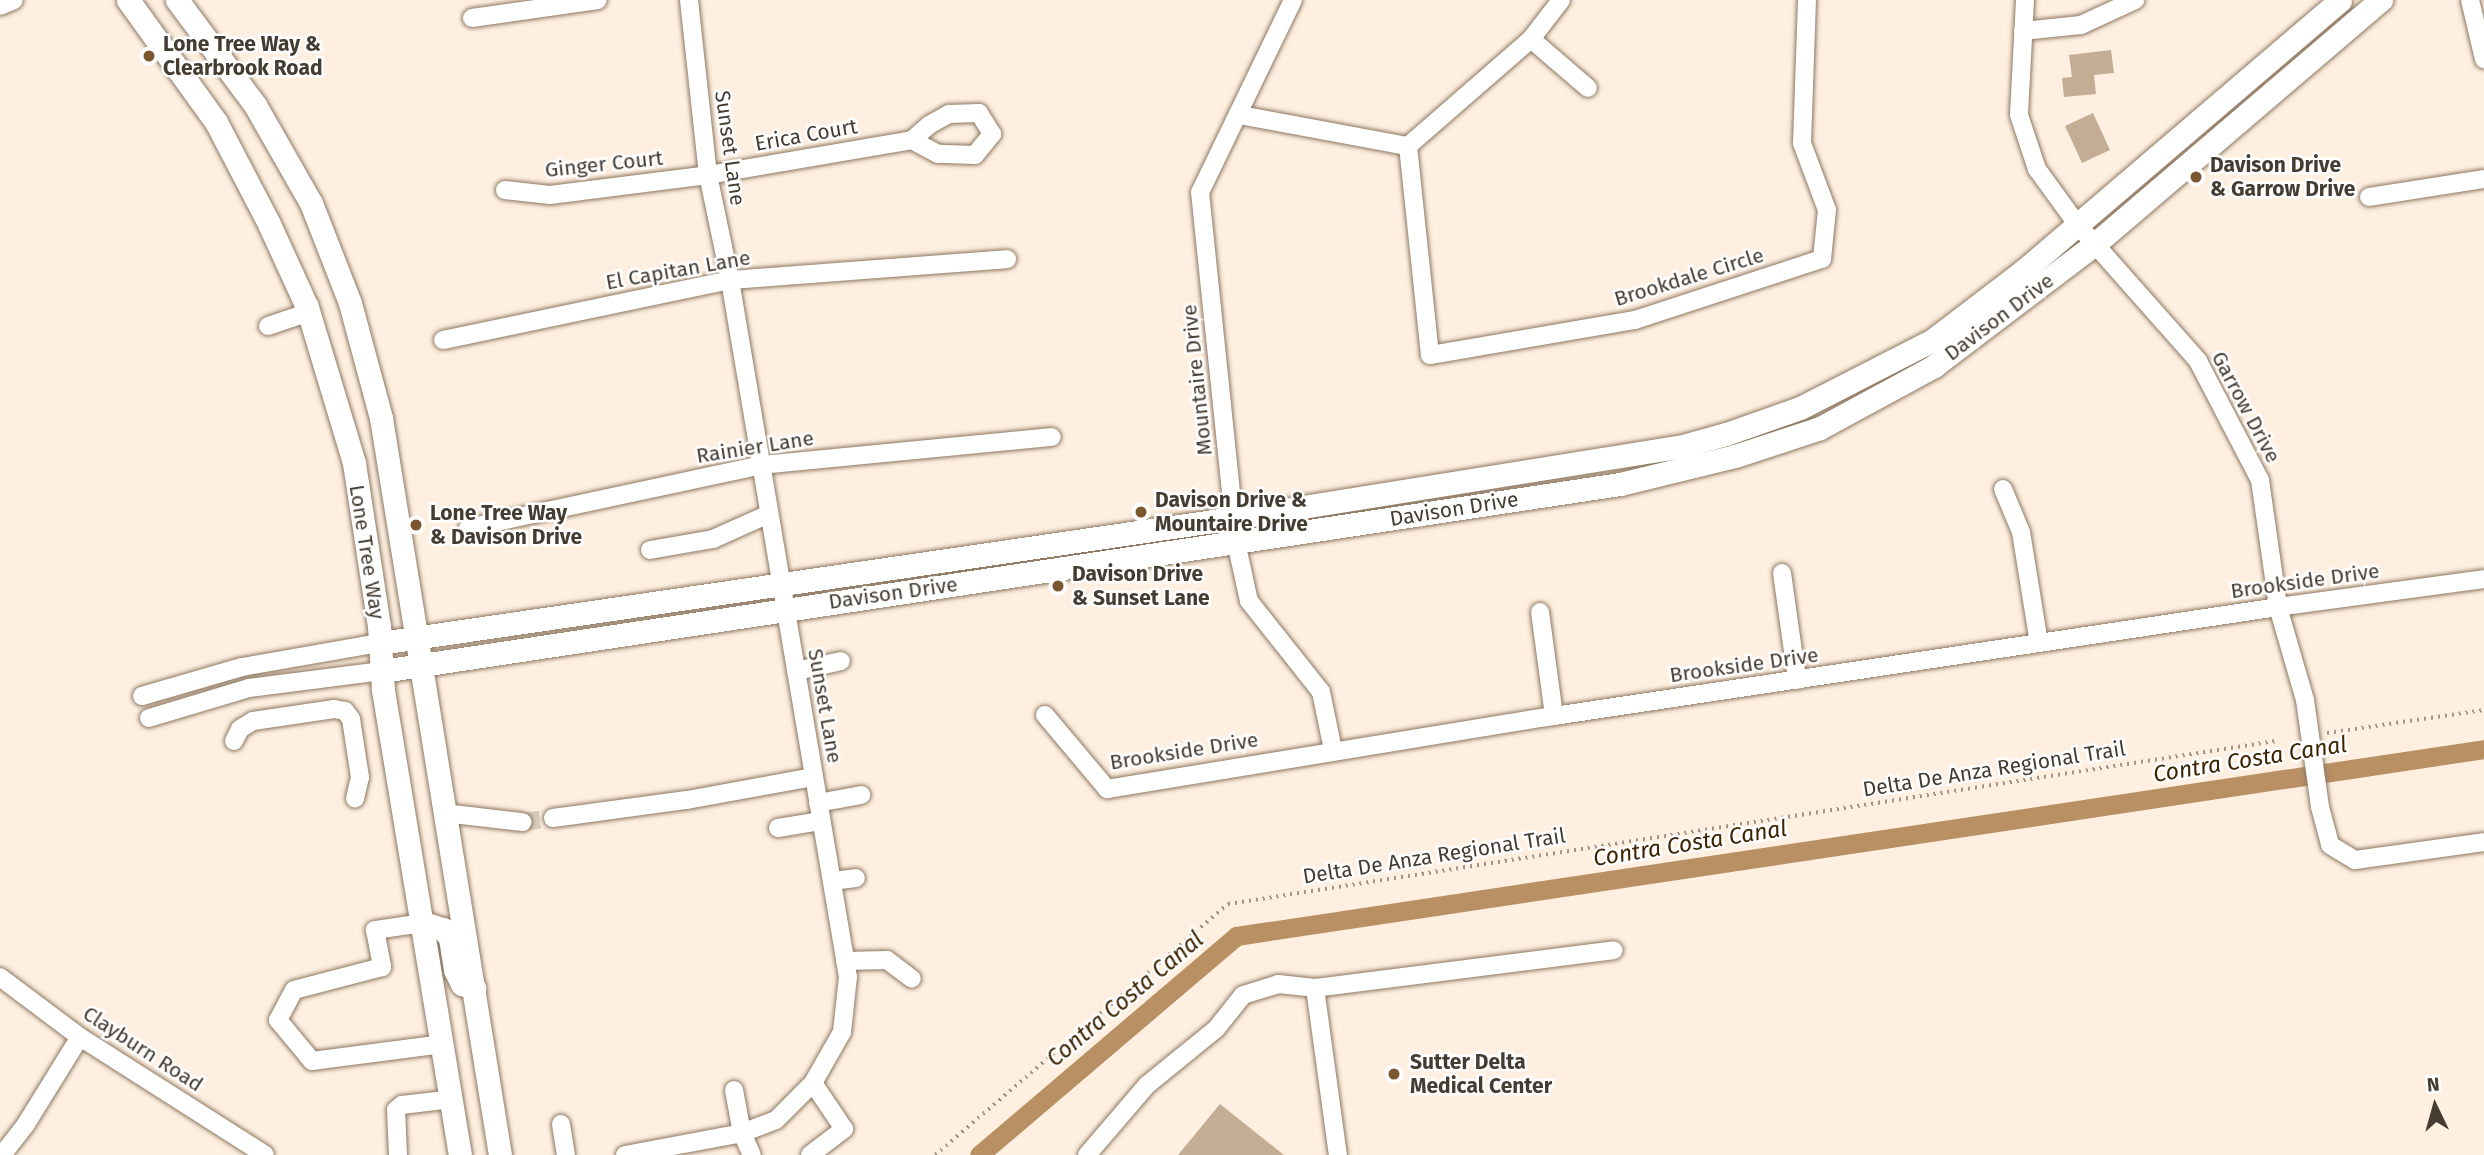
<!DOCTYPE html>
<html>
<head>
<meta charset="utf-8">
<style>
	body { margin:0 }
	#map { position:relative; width:2484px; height:1155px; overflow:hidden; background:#feefe0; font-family:"Fira Sans",sans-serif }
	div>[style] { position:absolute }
	.canal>* { height:19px; margin:-9.5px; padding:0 9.5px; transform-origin:9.5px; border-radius:9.5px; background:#b89064 }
	.building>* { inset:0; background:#c4ad95 }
	.minor-tunnel>* { height:18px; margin-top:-9px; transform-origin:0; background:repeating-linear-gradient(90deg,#d9cbbd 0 18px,transparent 0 27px) }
	.path>* { height:3.5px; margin-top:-1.75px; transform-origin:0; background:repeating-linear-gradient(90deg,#a2968a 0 2px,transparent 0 7px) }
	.roads { filter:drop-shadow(0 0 2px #8c7760) drop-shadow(0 0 2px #8c7760) }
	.minor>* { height:18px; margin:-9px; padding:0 9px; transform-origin:9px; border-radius:9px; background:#fff }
	.major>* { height:23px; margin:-11.5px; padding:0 11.5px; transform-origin:11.5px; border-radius:11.5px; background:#fff }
	.dots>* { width:19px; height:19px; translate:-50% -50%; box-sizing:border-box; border:4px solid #fff; border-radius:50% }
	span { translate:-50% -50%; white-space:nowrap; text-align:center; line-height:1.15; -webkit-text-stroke:5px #fff; paint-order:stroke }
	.poi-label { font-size:21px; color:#443b31; font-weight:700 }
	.left { translate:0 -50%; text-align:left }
	.street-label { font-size:21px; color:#443b31 }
	.water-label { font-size:23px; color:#3e2300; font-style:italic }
	.north { position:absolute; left:2400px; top:1071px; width:70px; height:70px; -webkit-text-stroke:5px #fff; paint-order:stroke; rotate:355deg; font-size:19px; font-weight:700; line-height:28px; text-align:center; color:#443b31 }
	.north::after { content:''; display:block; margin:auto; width:24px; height:32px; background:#443b31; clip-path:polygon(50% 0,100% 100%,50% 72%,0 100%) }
</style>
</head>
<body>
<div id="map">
	<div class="canal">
		<i style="left:979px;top:1155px;width:338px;rotate:-40.4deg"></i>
		<i style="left:1236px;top:936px;width:1262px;rotate:-8.52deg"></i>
	</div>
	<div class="building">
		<i style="clip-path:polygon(2111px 50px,2114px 73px,2094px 75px,2096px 94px,2064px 97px,2062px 78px,2072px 77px,2069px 55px)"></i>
		<i style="clip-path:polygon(2093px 113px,2110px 150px,2082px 163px,2065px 126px)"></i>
		<i style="clip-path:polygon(1220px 1104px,1284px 1155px,1178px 1155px)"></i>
	</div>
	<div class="minor-tunnel">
		<i style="left:522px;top:822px;width:31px;rotate:-7deg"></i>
	</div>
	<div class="path">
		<i style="left:2327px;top:733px;width:159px;rotate:-8.3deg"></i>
		<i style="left:935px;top:1155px;width:386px;rotate:-40.6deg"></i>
		<i style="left:1228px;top:904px;width:1060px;rotate:-8.85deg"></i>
	</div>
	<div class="roads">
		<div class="minor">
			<i style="left:1293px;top:0;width:213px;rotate:115.8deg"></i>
			<i style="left:1200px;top:192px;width:352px;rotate:84.1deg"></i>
			<i style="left:1236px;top:542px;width:60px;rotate:77.6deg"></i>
			<i style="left:1249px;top:601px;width:116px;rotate:51.6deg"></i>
			<i style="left:1321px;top:692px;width:59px;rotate:78.3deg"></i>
			<i style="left:2025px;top:0;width:115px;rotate:93deg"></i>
			<i style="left:2019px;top:115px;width:57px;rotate:71.6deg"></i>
			<i style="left:2037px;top:169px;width:68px;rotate:54deg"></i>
			<i style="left:2077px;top:224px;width:183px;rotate:48.5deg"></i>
			<i style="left:2198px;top:361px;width:134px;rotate:62.5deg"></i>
			<i style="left:2260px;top:480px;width:128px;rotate:81.9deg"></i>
			<i style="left:2278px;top:607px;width:97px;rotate:73.8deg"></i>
			<i style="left:2305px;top:700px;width:108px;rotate:82deg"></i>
			<i style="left:2320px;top:807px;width:39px;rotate:75deg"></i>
			<i style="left:2330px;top:845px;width:29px;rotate:31deg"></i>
			<i style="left:2355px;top:860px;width:130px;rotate:-7.9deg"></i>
			<i style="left:2470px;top:0;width:61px;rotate:76.7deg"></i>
			<i style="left:0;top:6px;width:15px;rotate:-23deg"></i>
			<i style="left:472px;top:18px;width:127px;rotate:-8.1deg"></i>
			<i style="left:2023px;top:31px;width:58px;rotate:-5.9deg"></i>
			<i style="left:2081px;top:25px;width:60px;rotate:-24.8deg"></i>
			<i style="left:1531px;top:39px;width:75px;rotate:40.7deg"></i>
			<i style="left:1240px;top:115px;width:171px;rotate:10.5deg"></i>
			<i style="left:1408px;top:146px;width:163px;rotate:-41deg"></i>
			<i style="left:1531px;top:39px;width:49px;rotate:-52.4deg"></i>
			<i style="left:1408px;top:146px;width:210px;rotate:84deg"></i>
			<i style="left:1430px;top:355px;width:208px;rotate:-9.7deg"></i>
			<i style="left:1635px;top:320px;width:197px;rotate:-18.1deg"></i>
			<i style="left:1822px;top:259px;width:49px;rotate:-84.2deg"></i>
			<i style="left:1827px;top:210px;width:72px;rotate:-110.5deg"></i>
			<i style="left:1802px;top:143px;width:143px;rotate:-88deg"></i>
			<i style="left:505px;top:190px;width:45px;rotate:6.3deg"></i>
			<i style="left:550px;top:195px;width:159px;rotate:-7.2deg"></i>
			<i style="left:708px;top:175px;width:207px;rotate:-9.7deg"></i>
			<i style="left:912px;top:140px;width:23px;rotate:-41deg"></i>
			<i style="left:929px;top:125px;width:23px;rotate:-29deg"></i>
			<i style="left:949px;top:114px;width:30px;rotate:-2deg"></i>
			<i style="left:979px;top:113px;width:25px;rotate:58deg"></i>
			<i style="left:992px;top:134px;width:27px;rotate:129deg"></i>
			<i style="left:975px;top:155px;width:37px;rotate:-178deg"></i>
			<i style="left:938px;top:154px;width:30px;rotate:-152deg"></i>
			<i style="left:2369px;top:197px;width:116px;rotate:-8.9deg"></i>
			<i style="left:268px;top:326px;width:43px;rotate:-18.9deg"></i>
			<i style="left:443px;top:340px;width:293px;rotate:-11.8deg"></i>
			<i style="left:730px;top:280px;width:278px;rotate:-4.3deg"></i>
			<i style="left:2003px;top:489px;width:47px;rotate:67.3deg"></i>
			<i style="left:2021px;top:532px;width:112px;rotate:80.8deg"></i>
			<i style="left:468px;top:528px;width:300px;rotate:-12.1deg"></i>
			<i style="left:761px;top:465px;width:292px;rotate:-5.5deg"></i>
			<i style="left:650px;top:550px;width:64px;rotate:-9.9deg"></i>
			<i style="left:713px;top:539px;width:61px;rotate:-24.1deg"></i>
			<i style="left:1782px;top:573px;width:108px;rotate:82deg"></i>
			<i style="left:1540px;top:612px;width:105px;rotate:82.3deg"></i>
			<i style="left:796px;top:671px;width:46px;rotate:-12.5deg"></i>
			<i style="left:142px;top:696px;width:104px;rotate:-16.2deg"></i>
			<i style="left:242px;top:667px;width:140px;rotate:-9.9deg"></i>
			<i style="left:1045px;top:715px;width:97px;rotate:50deg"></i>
			<i style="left:1107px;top:789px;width:453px;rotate:-9.3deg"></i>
			<i style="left:1554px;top:716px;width:732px;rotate:-8.56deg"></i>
			<i style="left:2278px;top:607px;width:208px;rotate:-7.7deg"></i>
			<i style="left:149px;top:718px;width:104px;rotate:-16.7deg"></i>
			<i style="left:249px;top:688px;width:134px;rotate:-7.3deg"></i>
			<i style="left:234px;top:741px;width:13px;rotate:-63deg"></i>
			<i style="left:240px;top:729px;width:15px;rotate:-32deg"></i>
			<i style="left:253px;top:721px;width:82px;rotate:-8.4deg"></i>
			<i style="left:334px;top:709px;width:11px;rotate:10deg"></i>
			<i style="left:345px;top:711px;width:10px;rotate:53deg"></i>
			<i style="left:351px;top:719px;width:59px;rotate:81.2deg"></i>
			<i style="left:360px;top:777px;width:22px;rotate:103deg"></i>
			<i style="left:818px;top:803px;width:44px;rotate:-10.5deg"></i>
			<i style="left:444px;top:813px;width:79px;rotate:6.6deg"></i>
			<i style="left:553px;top:818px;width:135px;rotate:-7.7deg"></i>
			<i style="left:687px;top:800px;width:129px;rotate:-10.3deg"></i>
			<i style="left:778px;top:828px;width:44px;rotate:-9.2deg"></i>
			<i style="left:832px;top:881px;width:24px;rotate:-7deg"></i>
			<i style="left:423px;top:923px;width:49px;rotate:171.7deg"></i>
			<i style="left:375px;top:930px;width:38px;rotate:79deg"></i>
			<i style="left:382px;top:967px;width:91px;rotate:165.4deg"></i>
			<i style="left:294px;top:990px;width:34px;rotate:118deg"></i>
			<i style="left:278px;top:1020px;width:53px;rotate:50.3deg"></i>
			<i style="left:312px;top:1061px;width:132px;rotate:-7.4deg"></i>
			<i style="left:845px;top:961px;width:42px;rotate:-1.4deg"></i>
			<i style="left:887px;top:960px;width:31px;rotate:37deg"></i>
			<i style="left:0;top:977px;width:100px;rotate:36.9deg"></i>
			<i style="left:80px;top:1037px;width:219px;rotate:32.5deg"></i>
			<i style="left:1315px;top:988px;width:169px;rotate:82.2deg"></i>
			<i style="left:734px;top:1090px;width:44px;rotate:79.5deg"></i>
			<i style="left:742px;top:1133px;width:24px;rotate:66deg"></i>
			<i style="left:561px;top:1124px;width:31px;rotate:81deg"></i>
			<i style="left:2px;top:1155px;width:39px;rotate:-52deg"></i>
			<i style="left:26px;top:1124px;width:102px;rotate:-58.2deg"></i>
			<i style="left:398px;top:1155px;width:45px;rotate:-92.5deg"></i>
			<i style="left:396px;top:1110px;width:8px;rotate:-40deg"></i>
			<i style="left:402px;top:1105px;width:50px;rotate:-6.8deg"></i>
			<i style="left:625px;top:1155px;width:119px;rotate:-10.6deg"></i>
			<i style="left:742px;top:1133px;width:36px;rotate:-21deg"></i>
			<i style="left:776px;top:1120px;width:52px;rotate:-45deg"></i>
			<i style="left:813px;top:1083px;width:59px;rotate:-60.4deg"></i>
			<i style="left:842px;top:1032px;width:55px;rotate:-83.8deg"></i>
			<i style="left:848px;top:977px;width:707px;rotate:-99.61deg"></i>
			<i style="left:730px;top:280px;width:107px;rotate:-101.8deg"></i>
			<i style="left:708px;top:175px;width:176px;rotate:-96.2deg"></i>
			<i style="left:810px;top:1155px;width:43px;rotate:-37.4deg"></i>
			<i style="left:844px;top:1129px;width:55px;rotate:-124deg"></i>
			<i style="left:1087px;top:1155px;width:92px;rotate:-49.4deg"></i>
			<i style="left:1147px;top:1085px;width:89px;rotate:-39.1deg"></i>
			<i style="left:1216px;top:1029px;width:43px;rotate:-51.5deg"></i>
			<i style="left:1243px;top:995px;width:37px;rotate:-17deg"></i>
			<i style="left:1278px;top:984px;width:37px;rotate:6deg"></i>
			<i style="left:1315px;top:988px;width:301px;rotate:-7.2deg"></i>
		</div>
		<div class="major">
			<i style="left:128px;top:0;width:150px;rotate:54.2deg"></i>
			<i style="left:216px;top:122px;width:115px;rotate:62.5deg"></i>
			<i style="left:269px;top:224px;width:91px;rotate:65.4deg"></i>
			<i style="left:307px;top:307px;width:163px;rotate:73.2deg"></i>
			<i style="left:354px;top:463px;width:165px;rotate:81.3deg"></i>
			<i style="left:379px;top:626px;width:64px;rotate:86.4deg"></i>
			<i style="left:383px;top:690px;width:471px;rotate:80.6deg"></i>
			<i style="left:177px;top:0;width:131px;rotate:53.4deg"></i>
			<i style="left:255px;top:105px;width:113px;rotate:60.3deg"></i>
			<i style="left:311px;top:203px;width:107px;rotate:68.7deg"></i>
			<i style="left:350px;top:303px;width:119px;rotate:74.9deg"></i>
			<i style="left:381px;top:418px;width:747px;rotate:80.83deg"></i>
			<i style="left:380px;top:643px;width:863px;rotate:-8.33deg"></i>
			<i style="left:1234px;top:518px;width:451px;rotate:-9.1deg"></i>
			<i style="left:1679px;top:447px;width:49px;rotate:-15.5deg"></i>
			<i style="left:1726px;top:434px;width:78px;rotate:-19.4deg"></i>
			<i style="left:1800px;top:408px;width:149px;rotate:-27.1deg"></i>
			<i style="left:1933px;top:340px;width:112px;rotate:-37.4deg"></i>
			<i style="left:2022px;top:272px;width:418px;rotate:-40.5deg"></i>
			<i style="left:382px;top:671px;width:1252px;rotate:-8.59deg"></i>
			<i style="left:1620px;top:484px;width:118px;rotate:-13.7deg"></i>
			<i style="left:1735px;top:456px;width:89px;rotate:-18.2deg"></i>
			<i style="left:1820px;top:428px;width:130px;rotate:-28.5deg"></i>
			<i style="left:1934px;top:366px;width:203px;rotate:-37.2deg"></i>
			<i style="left:2096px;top:243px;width:375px;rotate:-40.5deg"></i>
			<i style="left:423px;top:923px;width:21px;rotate:17deg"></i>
			<i style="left:443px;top:929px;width:11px;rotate:52deg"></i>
			<i style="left:450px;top:938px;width:32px;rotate:81deg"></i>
			<i style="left:455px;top:970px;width:16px;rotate:63deg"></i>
			<i style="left:462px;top:984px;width:13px;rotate:18deg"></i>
		</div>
	</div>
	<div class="dots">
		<i style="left:149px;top:56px;background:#7a5730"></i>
		<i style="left:2196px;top:177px;background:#7a5730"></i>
		<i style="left:1141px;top:512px;background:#7a5730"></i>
		<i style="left:416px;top:525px;background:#7a5730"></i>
		<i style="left:1058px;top:586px;background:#7a5730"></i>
		<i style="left:1394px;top:1074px;background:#7a5730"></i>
	</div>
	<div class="poi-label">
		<span class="left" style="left:163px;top:56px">Lone Tree Way &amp;<br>Clearbrook Road</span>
		<span class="left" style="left:2210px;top:177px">Davison Drive<br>&amp; Garrow Drive</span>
		<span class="left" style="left:1155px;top:512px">Davison Drive &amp;<br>Mountaire Drive</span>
		<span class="left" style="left:430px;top:525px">Lone Tree Way<br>&amp; Davison Drive</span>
		<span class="left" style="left:1072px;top:586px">Davison Drive<br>&amp; Sunset Lane</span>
		<span class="left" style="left:1410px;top:1074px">Sutter Delta<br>Medical Center</span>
	</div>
	<div class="street-label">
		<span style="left:806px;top:135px;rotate:-10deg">Erica Court</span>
		<span style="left:730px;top:148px;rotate:82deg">Sunset Lane</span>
		<span style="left:604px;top:164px;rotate:-6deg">Ginger Court</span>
		<span style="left:678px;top:270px;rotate:-10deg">El Capitan Lane</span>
		<span style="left:1689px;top:277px;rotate:-17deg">Brookdale Circle</span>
		<span style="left:1999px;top:317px;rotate:-37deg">Davison Drive</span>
		<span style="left:1197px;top:380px;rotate:-96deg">Mountaire Drive</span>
		<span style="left:2246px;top:407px;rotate:62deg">Garrow Drive</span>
		<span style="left:755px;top:447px;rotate:-9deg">Rainier Lane</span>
		<span style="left:1454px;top:509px;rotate:-9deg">Davison Drive</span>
		<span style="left:367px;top:552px;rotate:81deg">Lone Tree Way</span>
		<span style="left:2305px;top:581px;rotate:-8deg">Brookside Drive</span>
		<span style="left:893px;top:593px;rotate:-8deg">Davison Drive</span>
		<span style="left:1744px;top:665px;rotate:-8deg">Brookside Drive</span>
		<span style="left:825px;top:706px;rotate:80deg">Sunset Lane</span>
		<span style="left:1184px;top:751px;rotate:-9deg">Brookside Drive</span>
		<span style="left:1994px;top:769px;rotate:-9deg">Delta De Anza Regional Trail</span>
		<span style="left:1434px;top:856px;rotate:-9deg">Delta De Anza Regional Trail</span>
		<span style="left:143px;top:1049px;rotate:33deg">Clayburn Road</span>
	</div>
	<div class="water-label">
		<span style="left:2250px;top:759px;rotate:-9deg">Contra Costa Canal</span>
		<span style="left:1690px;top:843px;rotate:-9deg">Contra Costa Canal</span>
		<span style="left:1125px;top:999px;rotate:-40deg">Contra Costa Canal</span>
	</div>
	<div class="north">N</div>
</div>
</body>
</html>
